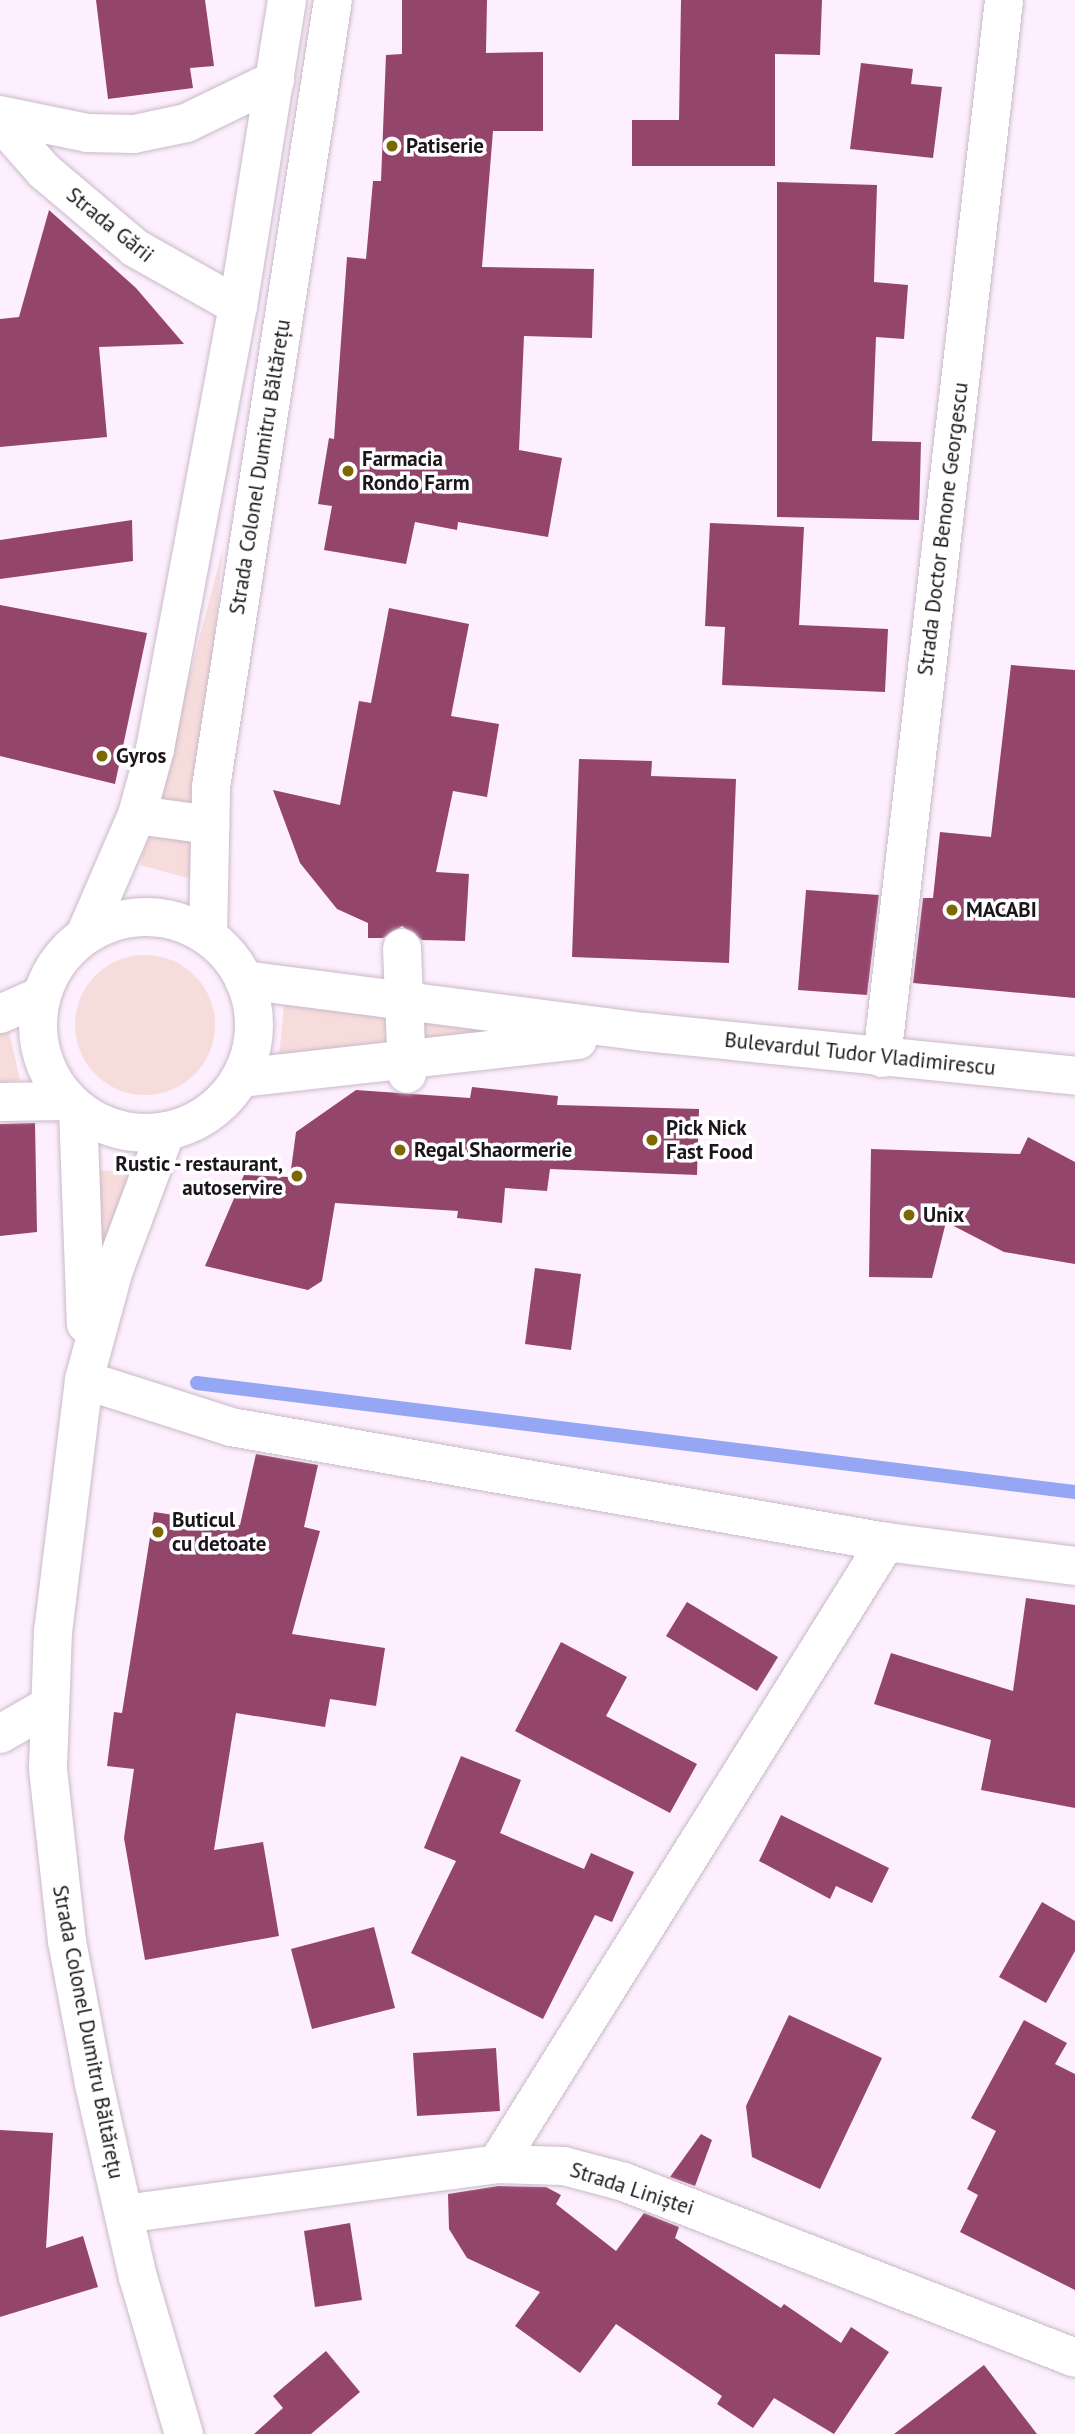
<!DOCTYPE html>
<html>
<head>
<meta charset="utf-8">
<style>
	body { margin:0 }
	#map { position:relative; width:1075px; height:2434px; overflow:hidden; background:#fdeffd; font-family:"PT Sans",sans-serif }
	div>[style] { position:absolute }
	.green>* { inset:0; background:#f7dcdc }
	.round { border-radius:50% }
	.stream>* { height:14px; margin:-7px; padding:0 7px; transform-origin:7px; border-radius:7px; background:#94a6f4 }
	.building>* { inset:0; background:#94456c }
	.roads { filter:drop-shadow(0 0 2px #c9b9ca) drop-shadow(0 0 2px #c9b9ca) }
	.street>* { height:38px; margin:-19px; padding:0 19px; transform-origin:19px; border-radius:19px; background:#fff }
	.secondary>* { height:38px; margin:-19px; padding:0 19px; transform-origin:19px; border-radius:19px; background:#fff }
	.secondary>.ring { margin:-19px; padding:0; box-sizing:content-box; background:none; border:38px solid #fff; border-radius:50% }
	.dots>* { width:19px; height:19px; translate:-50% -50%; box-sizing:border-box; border:4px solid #fff; border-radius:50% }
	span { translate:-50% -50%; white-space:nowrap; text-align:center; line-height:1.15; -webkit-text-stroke:7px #fff; paint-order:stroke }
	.poi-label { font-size:21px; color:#1c161c; font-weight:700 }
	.left { translate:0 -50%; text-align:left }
	.right { translate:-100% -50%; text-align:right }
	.street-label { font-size:21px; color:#1c161c }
</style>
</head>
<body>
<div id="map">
	<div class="green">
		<i style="clip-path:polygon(223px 548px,191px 879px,140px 865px)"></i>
		<i class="round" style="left:75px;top:955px;width:140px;height:140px"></i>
		<i style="clip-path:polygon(284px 1004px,565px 1032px,279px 1057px)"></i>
		<i style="clip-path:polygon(8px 1027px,20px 1080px,0 1083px,0 1030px)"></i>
		<i style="clip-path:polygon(92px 1170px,131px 1172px,94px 1303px)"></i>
	</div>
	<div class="stream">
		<i style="left:197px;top:1383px;width:885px;rotate:7.08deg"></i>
	</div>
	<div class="building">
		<i style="clip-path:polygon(96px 0,205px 0,214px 66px,190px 68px,193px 88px,108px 99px)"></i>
		<i style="clip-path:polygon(402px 0,487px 0,486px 53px,543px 52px,543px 131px,493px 131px,482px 267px,594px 269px,592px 338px,524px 336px,519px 450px,562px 458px,548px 537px,458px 522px,457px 530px,415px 522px,406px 564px,324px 550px,332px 506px,318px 504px,329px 438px,334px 439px,347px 257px,366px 259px,373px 181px,381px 181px,386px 55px,402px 54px)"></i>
		<i style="clip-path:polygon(681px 0,822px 0,820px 55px,775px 54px,775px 166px,632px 166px,632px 120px,679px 120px)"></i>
		<i style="clip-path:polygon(861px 63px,913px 69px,911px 84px,942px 87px,933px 158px,850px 149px)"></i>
		<i style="clip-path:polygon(777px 182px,877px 185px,874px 282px,908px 285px,904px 339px,876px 337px,872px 441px,921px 442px,919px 520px,777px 517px)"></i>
		<i style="clip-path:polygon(49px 210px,136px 288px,184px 344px,99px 347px,107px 437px,0 447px,0 319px,19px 317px)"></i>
		<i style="clip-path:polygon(132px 520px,133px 561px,0 579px,0 540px)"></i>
		<i style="clip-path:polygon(710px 523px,804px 527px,799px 625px,888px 629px,885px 692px,722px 685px,725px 627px,705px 626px)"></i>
		<i style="clip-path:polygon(0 605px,147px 633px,115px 784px,0 756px)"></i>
		<i style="clip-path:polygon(389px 608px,469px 624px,451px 716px,499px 724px,487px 797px,453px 791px,436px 872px,469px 874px,465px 941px,422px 940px,402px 926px,383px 938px,368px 938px,368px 923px,337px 909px,300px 863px,273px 790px,340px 805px,359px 701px,371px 703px)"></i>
		<i style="clip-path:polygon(1011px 665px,1075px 670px,1075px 998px,913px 983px,923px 898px,933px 898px,940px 832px,991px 837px)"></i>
		<i style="clip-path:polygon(579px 759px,652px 761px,651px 776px,736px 779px,729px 963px,572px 957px)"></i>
		<i style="clip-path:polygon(806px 890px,879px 895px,867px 995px,798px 990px)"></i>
		<i style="clip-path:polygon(472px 1087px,558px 1096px,557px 1105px,699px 1109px,697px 1175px,550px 1169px,547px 1191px,505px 1188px,502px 1223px,457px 1218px,458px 1211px,335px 1203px,322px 1281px,308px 1290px,205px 1266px,244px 1175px,290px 1177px,296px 1132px,356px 1090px,470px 1098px)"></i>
		<i style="clip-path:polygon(35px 1123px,37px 1232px,0 1236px,0 1124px)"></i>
		<i style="clip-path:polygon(1028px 1137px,1075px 1162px,1075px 1264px,1004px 1252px,946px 1222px,932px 1278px,869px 1277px,871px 1149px,1020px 1154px)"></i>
		<i style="clip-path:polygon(535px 1268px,581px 1274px,571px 1350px,525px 1344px)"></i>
		<i style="clip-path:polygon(256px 1454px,318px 1465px,304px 1527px,320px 1531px,292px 1634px,385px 1648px,376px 1706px,330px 1699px,325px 1727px,236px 1713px,214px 1850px,263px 1842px,279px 1936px,145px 1960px,124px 1838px,134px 1769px,107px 1766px,114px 1712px,122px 1713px,154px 1512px,240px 1525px)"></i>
		<i style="clip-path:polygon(1026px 1598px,1075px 1605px,1075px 1808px,981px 1790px,991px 1740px,874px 1704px,891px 1653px,1013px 1691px)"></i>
		<i style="clip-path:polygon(687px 1602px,778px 1657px,757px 1691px,666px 1636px)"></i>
		<i style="clip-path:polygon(561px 1642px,627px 1677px,606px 1716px,697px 1764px,670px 1813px,515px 1731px)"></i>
		<i style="clip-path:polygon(461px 1756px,521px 1780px,500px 1833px,584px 1869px,591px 1853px,634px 1872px,612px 1922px,595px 1915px,543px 2019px,411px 1953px,456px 1861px,424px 1848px)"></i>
		<i style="clip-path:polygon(781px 1815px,889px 1868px,872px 1903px,836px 1886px,830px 1899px,759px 1861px)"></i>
		<i style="clip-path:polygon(1042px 1902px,1075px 1921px,1075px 1951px,1046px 2003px,999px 1977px)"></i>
		<i style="clip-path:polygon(374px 1927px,395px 2008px,312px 2029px,291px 1949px)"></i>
		<i style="clip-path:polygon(789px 2015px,882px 2058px,820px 2189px,752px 2157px,746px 2106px)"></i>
		<i style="clip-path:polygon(1024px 2020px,1067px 2043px,1055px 2064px,1075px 2074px,1075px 2290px,960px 2232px,978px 2195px,967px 2189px,996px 2131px,971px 2118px)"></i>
		<i style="clip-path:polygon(496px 2048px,500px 2111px,417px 2116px,413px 2053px)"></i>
		<i style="clip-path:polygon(0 2130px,53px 2133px,46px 2248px,83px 2236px,98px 2287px,0 2317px)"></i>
		<i style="clip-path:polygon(701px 2134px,712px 2140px,695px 2186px,670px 2177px)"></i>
		<i style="clip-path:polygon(498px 2186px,546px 2187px,561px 2195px,556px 2204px,616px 2251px,644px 2213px,679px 2227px,675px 2238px,781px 2308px,784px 2304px,841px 2343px,851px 2327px,889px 2352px,834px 2434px,774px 2398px,753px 2428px,717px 2404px,722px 2396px,616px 2324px,580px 2373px,515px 2326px,540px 2292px,467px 2258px,449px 2229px,448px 2194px)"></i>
		<i style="clip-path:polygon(350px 2223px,362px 2300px,315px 2307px,304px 2231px)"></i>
		<i style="clip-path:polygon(326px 2351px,360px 2392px,311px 2434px,254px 2434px,283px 2408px,273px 2396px)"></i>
		<i style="clip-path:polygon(984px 2365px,1037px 2434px,894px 2434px)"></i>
	</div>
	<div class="roads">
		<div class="street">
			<i style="left:0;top:121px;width:67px;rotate:48.7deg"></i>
			<i style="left:44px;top:171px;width:119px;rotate:40.2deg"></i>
			<i style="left:135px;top:248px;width:118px;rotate:29.4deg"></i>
			<i style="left:137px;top:815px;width:74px;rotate:7.8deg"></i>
			<i style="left:402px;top:948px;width:126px;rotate:87.7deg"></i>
			<i style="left:882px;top:1058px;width:1065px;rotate:-83.42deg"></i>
			<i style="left:84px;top:1380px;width:154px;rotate:17.7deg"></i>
			<i style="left:231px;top:1427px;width:665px;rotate:9.96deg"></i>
			<i style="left:886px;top:1542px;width:191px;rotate:7.2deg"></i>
			<i style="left:0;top:1734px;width:56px;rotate:-29.7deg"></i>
			<i style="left:497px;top:2164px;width:734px;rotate:-57.98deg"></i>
			<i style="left:124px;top:2214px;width:376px;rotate:-7.6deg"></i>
			<i style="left:497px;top:2164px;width:67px;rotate:1.7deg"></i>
			<i style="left:564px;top:2166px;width:62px;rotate:14.9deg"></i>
			<i style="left:624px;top:2182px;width:484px;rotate:21.3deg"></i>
		</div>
		<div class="secondary">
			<i style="left:0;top:115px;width:90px;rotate:11.6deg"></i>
			<i style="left:88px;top:133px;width:46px;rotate:1.2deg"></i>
			<i style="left:134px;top:134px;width:53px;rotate:-11.9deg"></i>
			<i style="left:186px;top:123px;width:99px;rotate:-25.8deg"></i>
			<i class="ring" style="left:38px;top:917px;width:178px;height:178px"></i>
			<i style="left:85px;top:935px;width:131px;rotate:-66.6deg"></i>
			<i style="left:137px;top:815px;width:68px;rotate:-74.7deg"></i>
			<i style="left:155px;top:749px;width:451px;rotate:-79.4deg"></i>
			<i style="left:238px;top:306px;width:310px;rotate:-80.9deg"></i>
			<i style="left:208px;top:936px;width:149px;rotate:-88.8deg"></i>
			<i style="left:211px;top:787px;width:796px;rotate:-81.19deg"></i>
			<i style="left:244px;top:980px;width:404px;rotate:7.4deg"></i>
			<i style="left:645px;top:1032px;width:432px;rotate:5.8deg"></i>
			<i style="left:0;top:1014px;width:45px;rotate:-23.7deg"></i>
			<i style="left:240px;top:1078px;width:340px;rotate:-6.4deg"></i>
			<i style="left:0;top:1102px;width:69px;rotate:-0.8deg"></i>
			<i style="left:78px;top:1109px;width:215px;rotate:87.9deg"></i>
			<i style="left:166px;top:1131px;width:148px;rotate:110.5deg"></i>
			<i style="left:114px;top:1270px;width:114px;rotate:105.3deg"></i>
			<i style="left:84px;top:1380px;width:253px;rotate:97deg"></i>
			<i style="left:53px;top:1631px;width:138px;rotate:92.1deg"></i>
			<i style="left:48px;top:1769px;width:173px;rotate:83.7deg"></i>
			<i style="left:67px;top:1941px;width:146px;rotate:79.3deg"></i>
			<i style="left:94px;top:2084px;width:198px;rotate:77.2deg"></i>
			<i style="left:138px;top:2277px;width:164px;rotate:73.7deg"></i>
		</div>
	</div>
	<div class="dots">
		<i style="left:392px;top:146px;background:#7d6800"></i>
		<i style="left:348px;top:471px;background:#7d6800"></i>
		<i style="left:102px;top:756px;background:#7d6800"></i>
		<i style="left:952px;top:910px;background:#7d6800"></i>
		<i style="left:652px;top:1140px;background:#7d6800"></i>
		<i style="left:400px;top:1150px;background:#7d6800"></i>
		<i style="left:297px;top:1176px;background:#7d6800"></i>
		<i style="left:909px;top:1215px;background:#7d6800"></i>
		<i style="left:158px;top:1532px;background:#7d6800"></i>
	</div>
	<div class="poi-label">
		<span class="left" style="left:406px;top:146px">Patiserie</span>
		<span class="left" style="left:362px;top:471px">Farmacia<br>Rondo Farm</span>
		<span class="left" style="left:116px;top:756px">Gyros</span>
		<span class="left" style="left:966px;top:910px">MACABI</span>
		<span class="left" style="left:666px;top:1140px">Pick Nick<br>Fast Food</span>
		<span class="left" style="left:414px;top:1150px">Regal Shaormerie</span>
		<span class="right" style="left:283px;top:1176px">Rustic - restaurant,<br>autoservire</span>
		<span class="left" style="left:923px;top:1215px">Unix</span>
		<span class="left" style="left:172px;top:1532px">Buticul<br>cu detoate</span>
	</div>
	<div class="street-label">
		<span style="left:110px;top:225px;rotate:39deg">Strada Gării</span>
		<span style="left:260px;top:467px;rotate:-81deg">Strada Colonel Dumitru Băltărețu</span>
		<span style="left:943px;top:529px;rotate:-83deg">Strada Doctor Benone Georgescu</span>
		<span style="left:860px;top:1054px;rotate:6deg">Bulevardul Tudor Vladimirescu</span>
		<span style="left:88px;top:2032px;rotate:79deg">Strada Colonel Dumitru Băltărețu</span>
		<span style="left:632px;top:2189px;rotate:18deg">Strada Liniștei</span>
	</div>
</div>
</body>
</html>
